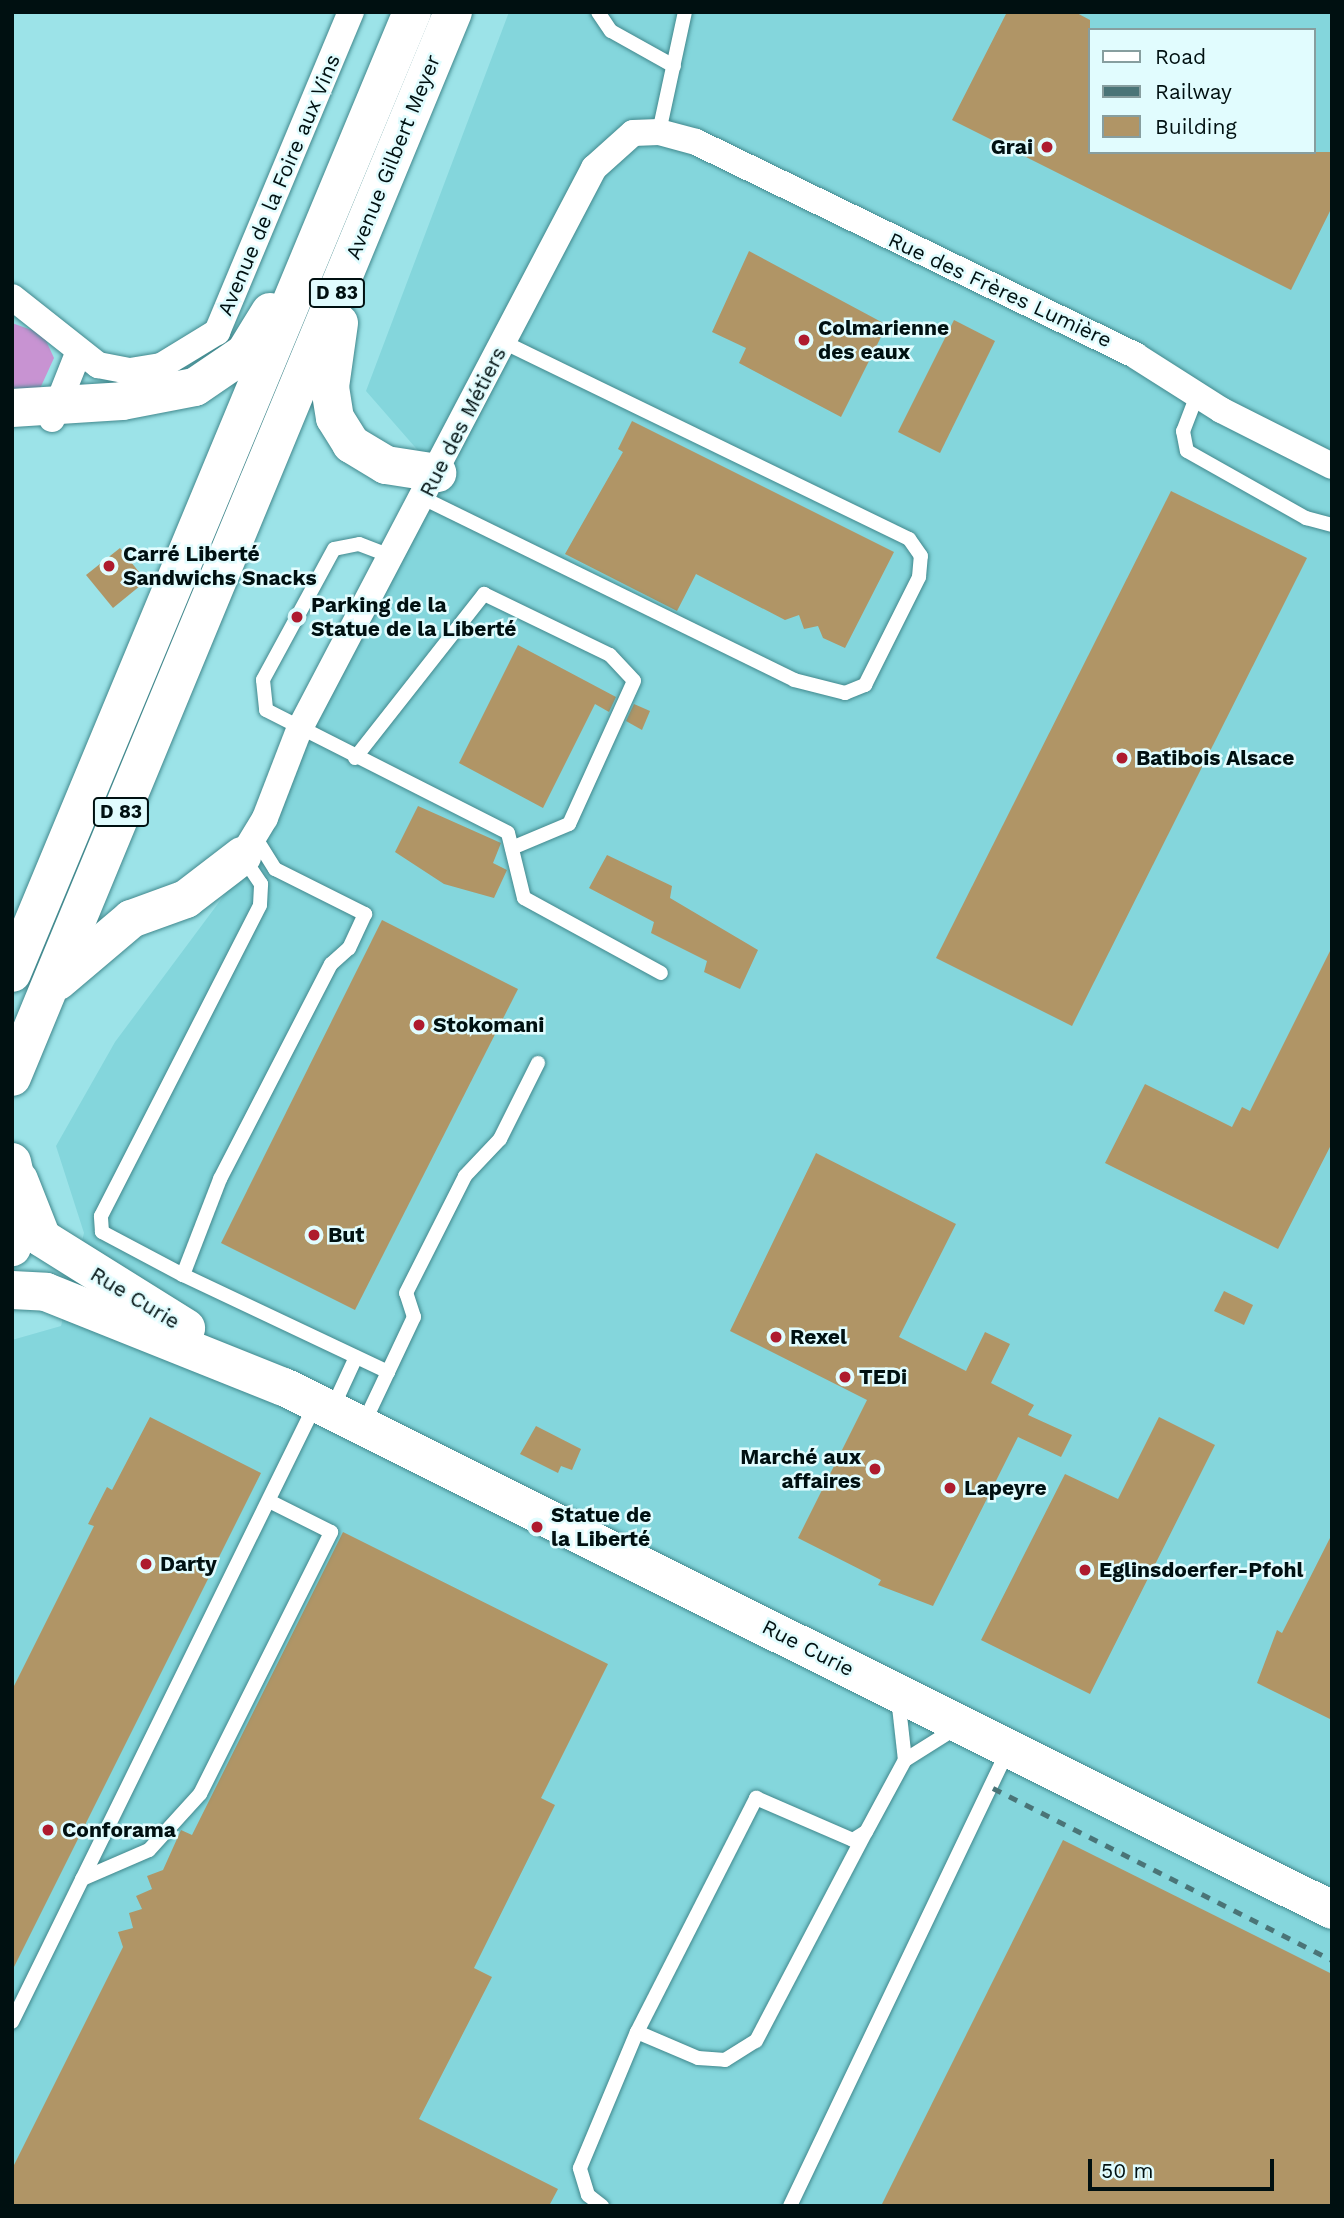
<!DOCTYPE html>
<html>
<head>
<meta charset="utf-8">
<style>
	body { margin:0 }
	#map { position:relative; width:1344px; height:2218px; overflow:hidden; background:#9ce3e8; font-family:"Work Sans",sans-serif }
	div>[style] { position:absolute }
	.built>* { inset:0; background:#84d6dc }
	.green>* { inset:0; background:#c893d2 }
	.building>* { inset:0; background:#b09566 }
	.roads { filter:drop-shadow(0 0 2px #41888d) drop-shadow(0 0 2px #41888d) }
	.lane>* { height:14px; margin:-7px; padding:0 7px; transform-origin:7px; border-radius:7px; background:#fff }
	.street>* { height:26px; margin:-13px; padding:0 13px; transform-origin:13px; border-radius:13px; background:#fff }
	.secondary>* { height:38px; margin:-19px; padding:0 19px; transform-origin:19px; border-radius:19px; background:#fff }
	.primary>* { height:38px; margin:-19px; padding:0 19px; transform-origin:19px; border-radius:19px; background:#fff }
	.rail>* { height:5px; margin-top:-2.5px; transform-origin:0; background:repeating-linear-gradient(90deg,#4a7477 0 9px,transparent 0 18px) }
	.dots>* { width:19px; height:19px; translate:-50% -50%; box-sizing:border-box; border:4px solid #e1fcfe; border-radius:50% }
	span { translate:-50% -50%; white-space:nowrap; text-align:center; line-height:1.15; -webkit-text-stroke:5px #e1fcfe; paint-order:stroke }
	.shield-label span { padding:2px 5px; background:#e1fcfe; border:2px solid; border-radius:5px; -webkit-text-stroke-width:0 }
	.shield-label { font-size:19px; color:#001011; font-weight:700 }
	.poi-label { font-size:21px; color:#001011; font-weight:700 }
	.right { translate:-100% -50%; text-align:right }
	.left { translate:0 -50%; text-align:left }
	.street-label { font-size:21px; color:#001011 }
	.frame { position:absolute; inset:0; border:14px solid #001011; pointer-events:none }
	.legend { position:absolute; left:1088px; top:28px; width:228px; height:126px; box-sizing:border-box; background:#e1fcfe; border:2px solid #879e9f; margin:0; padding:9px 12px; list-style:none; font-size:21px; color:#001011 }
	.legend li { display:flex; align-items:center; gap:14px; height:35px }
	.legend b { width:35px; border:2px solid #879e9f }
	.scale { position:absolute; left:1088px; top:2159px; width:186px; height:32px; box-sizing:border-box; border:4px solid #001011; border-top:0; padding-left:9px; font-size:21px; line-height:24px; white-space:nowrap; color:#001011; -webkit-text-stroke:5px #e1fcfe; paint-order:stroke }
</style>
</head>
<body>
<div id="map">
	<div class="built">
		<i style="clip-path:polygon(evenodd,509px 12px,1332px 12px,1332px 2206px,12px 2206px,12px 1340px,61px 1326px,84px 1233px,56px 1146px,115px 1042px,237px 878px,442px 478px,366px 391px,509px 12px,1090px 30px,1314px 30px,1314px 152px,1090px 152px,1090px 30px)"></i>
	</div>
	<div class="green">
		<i style="clip-path:polygon(12px 323px,43px 334px,54px 358px,38px 393px,12px 400px)"></i>
	</div>
	<div class="building">
		<i style="clip-path:polygon(1007px 12px,1075px 12px,1090px 20px,1090px 152px,1332px 152px,1332px 207px,1291px 290px,952px 120px)"></i>
		<i style="clip-path:polygon(749px 251px,887px 325px,841px 417px,739px 363px,746px 348px,712px 332px)"></i>
		<i style="clip-path:polygon(954px 320px,995px 341px,940px 453px,898px 432px)"></i>
		<i style="clip-path:polygon(632px 421px,894px 552px,845px 648px,823px 638px,818px 626px,804px 629px,799px 615px,785px 620px,696px 574px,677px 611px,565px 554px,623px 452px,618px 449px)"></i>
		<i style="clip-path:polygon(1171px 491px,1307px 558px,1072px 1026px,936px 958px)"></i>
		<i style="clip-path:polygon(120px 548px,146px 581px,113px 608px,86px 575px)"></i>
		<i style="clip-path:polygon(518px 645px,616px 697px,609px 712px,595px 704px,543px 808px,459px 763px)"></i>
		<i style="clip-path:polygon(634px 704px,650px 711px,642px 730px,626px 721px)"></i>
		<i style="clip-path:polygon(418px 806px,501px 843px,493px 863px,507px 870px,494px 898px,444px 884px,395px 852px)"></i>
		<i style="clip-path:polygon(607px 855px,672px 886px,670px 898px,758px 950px,740px 989px,704px 972px,707px 961px,651px 933px,654px 922px,589px 888px)"></i>
		<i style="clip-path:polygon(382px 920px,518px 989px,355px 1310px,221px 1243px)"></i>
		<i style="clip-path:polygon(1332px 947px,1332px 1143px,1278px 1249px,1105px 1163px,1145px 1084px,1232px 1127px,1242px 1107px,1250px 1111px)"></i>
		<i style="clip-path:polygon(816px 1153px,956px 1224px,899px 1337px,966px 1371px,985px 1332px,1010px 1344px,991px 1383px,1034px 1405px,1028px 1415px,1072px 1435px,1061px 1457px,1018px 1437px,933px 1606px,878px 1585px,881px 1580px,798px 1538px,867px 1400px,730px 1331px)"></i>
		<i style="clip-path:polygon(1224px 1291px,1253px 1305px,1244px 1325px,1214px 1311px)"></i>
		<i style="clip-path:polygon(150px 1417px,261px 1473px,12px 1971px,12px 1690px,94px 1526px,88px 1524px,107px 1487px,112px 1490px)"></i>
		<i style="clip-path:polygon(1159px 1417px,1215px 1445px,1090px 1694px,981px 1640px,1065px 1474px,1118px 1499px)"></i>
		<i style="clip-path:polygon(536px 1426px,581px 1449px,572px 1470px,561px 1466px,558px 1473px,520px 1454px)"></i>
		<i style="clip-path:polygon(343px 1532px,608px 1664px,541px 1798px,555px 1805px,474px 1968px,492px 1977px,419px 2119px,558px 2189px,549px 2206px,12px 2206px,12px 2169px,123px 1947px,118px 1932px,133px 1928px,129px 1913px,142px 1909px,136px 1896px,152px 1889px,147px 1876px,163px 1870px,181px 1830px,192px 1835px)"></i>
		<i style="clip-path:polygon(1332px 1534px,1332px 1720px,1257px 1683px,1277px 1630px,1282px 1633px)"></i>
		<i style="clip-path:polygon(1063px 1840px,1332px 1974px,1332px 2206px,881px 2206px)"></i>
	</div>
	<div class="roads">
		<div class="lane">
			<i style="left:598px;top:12px;width:23px;rotate:56deg"></i>
			<i style="left:611px;top:31px;width:72px;rotate:29.1deg"></i>
			<i style="left:659px;top:132px;width:123px;rotate:-77.8deg"></i>
			<i style="left:1197px;top:395px;width:39px;rotate:111deg"></i>
			<i style="left:1183px;top:431px;width:20px;rotate:79deg"></i>
			<i style="left:1187px;top:451px;width:137px;rotate:29.4deg"></i>
			<i style="left:1306px;top:518px;width:27px;rotate:15deg"></i>
			<i style="left:423px;top:498px;width:413px;rotate:26.1deg"></i>
			<i style="left:794px;top:680px;width:53px;rotate:14.3deg"></i>
			<i style="left:845px;top:693px;width:22px;rotate:-22deg"></i>
			<i style="left:865px;top:685px;width:121px;rotate:-63.4deg"></i>
			<i style="left:919px;top:577px;width:21px;rotate:-85deg"></i>
			<i style="left:921px;top:556px;width:21px;rotate:-125deg"></i>
			<i style="left:909px;top:539px;width:450px;rotate:-154.1deg"></i>
			<i style="left:393px;top:557px;width:36px;rotate:-159deg"></i>
			<i style="left:359px;top:544px;width:25px;rotate:169deg"></i>
			<i style="left:334px;top:549px;width:149px;rotate:118.5deg"></i>
			<i style="left:263px;top:680px;width:30px;rotate:84deg"></i>
			<i style="left:266px;top:710px;width:271px;rotate:26.9deg"></i>
			<i style="left:508px;top:833px;width:67px;rotate:76.2deg"></i>
			<i style="left:524px;top:898px;width:156px;rotate:28.7deg"></i>
			<i style="left:355px;top:758px;width:209px;rotate:-51.8deg"></i>
			<i style="left:484px;top:594px;width:140px;rotate:25.8deg"></i>
			<i style="left:610px;top:655px;width:35px;rotate:47deg"></i>
			<i style="left:634px;top:681px;width:157px;rotate:114.4deg"></i>
			<i style="left:569px;top:824px;width:62px;rotate:157.2deg"></i>
			<i style="left:255px;top:837px;width:38px;rotate:58deg"></i>
			<i style="left:275px;top:869px;width:101px;rotate:26.6deg"></i>
			<i style="left:365px;top:914px;width:38px;rotate:115deg"></i>
			<i style="left:349px;top:948px;width:24px;rotate:138deg"></i>
			<i style="left:331px;top:964px;width:242px;rotate:117.3deg"></i>
			<i style="left:220px;top:1179px;width:103px;rotate:111.1deg"></i>
			<i style="left:183px;top:1275px;width:227px;rotate:25.3deg"></i>
			<i style="left:388px;top:1372px;width:59px;rotate:115.3deg"></i>
			<i style="left:183px;top:1275px;width:92px;rotate:-152deg"></i>
			<i style="left:102px;top:1232px;width:16px;rotate:-94deg"></i>
			<i style="left:101px;top:1216px;width:349px;rotate:-62.9deg"></i>
			<i style="left:260px;top:905px;width:21px;rotate:-87deg"></i>
			<i style="left:261px;top:884px;width:32px;rotate:-124deg"></i>
			<i style="left:388px;top:1372px;width:61px;rotate:-64.7deg"></i>
			<i style="left:414px;top:1317px;width:25px;rotate:-108deg"></i>
			<i style="left:406px;top:1293px;width:131px;rotate:-63.2deg"></i>
			<i style="left:465px;top:1176px;width:51px;rotate:-46.6deg"></i>
			<i style="left:500px;top:1139px;width:85px;rotate:-63.4deg"></i>
			<i style="left:332px;top:1409px;width:57px;rotate:-65.2deg"></i>
			<i style="left:898px;top:1698px;width:62px;rotate:83.6deg"></i>
			<i style="left:82px;top:1879px;width:73px;rotate:-23.4deg"></i>
			<i style="left:149px;top:1850px;width:76px;rotate:-47.7deg"></i>
			<i style="left:200px;top:1794px;width:293px;rotate:-63.4deg"></i>
			<i style="left:331px;top:1532px;width:67px;rotate:-153.4deg"></i>
			<i style="left:12px;top:2022px;width:687px;rotate:-63.84deg"></i>
			<i style="left:637px;top:2032px;width:66px;rotate:23.1deg"></i>
			<i style="left:698px;top:2058px;width:27px;rotate:4deg"></i>
			<i style="left:725px;top:2060px;width:36px;rotate:-32deg"></i>
			<i style="left:756px;top:2041px;width:235px;rotate:-62.3deg"></i>
			<i style="left:602px;top:2206px;width:18px;rotate:-142deg"></i>
			<i style="left:588px;top:2195px;width:28px;rotate:-107deg"></i>
			<i style="left:580px;top:2168px;width:147px;rotate:-67.3deg"></i>
			<i style="left:637px;top:2032px;width:263px;rotate:-63deg"></i>
			<i style="left:756px;top:1798px;width:106px;rotate:23.4deg"></i>
			<i style="left:853px;top:1840px;width:15px;rotate:-32deg"></i>
			<i style="left:866px;top:1832px;width:82px;rotate:-61.6deg"></i>
			<i style="left:905px;top:1760px;width:60px;rotate:-32.1deg"></i>
			<i style="left:790px;top:2206px;width:505px;rotate:-64.45deg"></i>
		</div>
		<div class="street">
			<i style="left:12px;top:297px;width:110px;rotate:38.3deg"></i>
			<i style="left:98px;top:365px;width:33px;rotate:11deg"></i>
			<i style="left:130px;top:371px;width:31px;rotate:-9deg"></i>
			<i style="left:161px;top:366px;width:66px;rotate:-31.3deg"></i>
			<i style="left:217px;top:332px;width:347px;rotate:-67.3deg"></i>
			<i style="left:52px;top:419px;width:73px;rotate:-68.3deg"></i>
			<i style="left:242px;top:856px;width:44px;rotate:-58.8deg"></i>
			<i style="left:265px;top:818px;width:94px;rotate:-68.9deg"></i>
			<i style="left:299px;top:730px;width:635px;rotate:-62.3deg"></i>
			<i style="left:594px;top:168px;width:52px;rotate:-41.9deg"></i>
			<i style="left:633px;top:133px;width:26px;rotate:-2deg"></i>
			<i style="left:659px;top:132px;width:38px;rotate:15deg"></i>
			<i style="left:696px;top:142px;width:489px;rotate:25.9deg"></i>
			<i style="left:1136px;top:356px;width:101px;rotate:32.4deg"></i>
			<i style="left:1221px;top:410px;width:124px;rotate:26.8deg"></i>
		</div>
		<div class="secondary">
			<i style="left:19px;top:1180px;width:62px;rotate:68.4deg"></i>
			<i style="left:42px;top:1238px;width:170px;rotate:32deg"></i>
			<i style="left:12px;top:1290px;width:34px;rotate:3deg"></i>
			<i style="left:46px;top:1292px;width:256px;rotate:21.8deg"></i>
			<i style="left:284px;top:1387px;width:1171px;rotate:26.52deg"></i>
		</div>
		<div class="primary">
			<i style="left:339px;top:323px;width:65px;rotate:98deg"></i>
			<i style="left:330px;top:387px;width:31px;rotate:81deg"></i>
			<i style="left:335px;top:418px;width:31px;rotate:58deg"></i>
			<i style="left:351px;top:444px;width:41px;rotate:31deg"></i>
			<i style="left:386px;top:465px;width:52px;rotate:8.9deg"></i>
			<i style="left:12px;top:408px;width:110px;rotate:-3.6deg"></i>
			<i style="left:122px;top:401px;width:74px;rotate:-10.9deg"></i>
			<i style="left:195px;top:387px;width:60px;rotate:-34.2deg"></i>
			<i style="left:245px;top:353px;width:48px;rotate:-58.6deg"></i>
			<i style="left:12px;top:973px;width:1041px;rotate:-67.4deg"></i>
			<i style="left:58px;top:981px;width:96px;rotate:-40.3deg"></i>
			<i style="left:131px;top:919px;width:59px;rotate:-20deg"></i>
			<i style="left:186px;top:899px;width:71px;rotate:-37.5deg"></i>
			<i style="left:12px;top:1077px;width:1153px;rotate:-67.51deg"></i>
			<i style="left:12px;top:1162px;width:50px;rotate:77.3deg"></i>
			<i style="left:23px;top:1211px;width:38px;rotate:107deg"></i>
		</div>
	</div>
	<div class="rail">
		<i style="left:993px;top:1788px;width:380px;rotate:26.9deg"></i>
	</div>
	<div class="dots">
		<i style="left:1047px;top:147px;background:#ae1b2e"></i>
		<i style="left:804px;top:340px;background:#ae1b2e"></i>
		<i style="left:109px;top:566px;background:#ae1b2e"></i>
		<i style="left:297px;top:617px;background:#ae1b2e"></i>
		<i style="left:1122px;top:758px;background:#ae1b2e"></i>
		<i style="left:419px;top:1025px;background:#ae1b2e"></i>
		<i style="left:314px;top:1235px;background:#ae1b2e"></i>
		<i style="left:776px;top:1337px;background:#ae1b2e"></i>
		<i style="left:845px;top:1377px;background:#ae1b2e"></i>
		<i style="left:875px;top:1469px;background:#ae1b2e"></i>
		<i style="left:950px;top:1488px;background:#ae1b2e"></i>
		<i style="left:537px;top:1527px;background:#ae1b2e"></i>
		<i style="left:146px;top:1564px;background:#ae1b2e"></i>
		<i style="left:1085px;top:1570px;background:#ae1b2e"></i>
		<i style="left:48px;top:1830px;background:#ae1b2e"></i>
	</div>
	<div class="shield-label">
		<span style="left:337px;top:293px">D 83</span>
		<span style="left:121px;top:812px">D 83</span>
	</div>
	<div class="poi-label">
		<span class="right" style="left:1033px;top:147px">Grai</span>
		<span class="left" style="left:818px;top:340px">Colmarienne<br>des eaux</span>
		<span class="left" style="left:123px;top:566px">Carré Liberté<br>Sandwichs Snacks</span>
		<span class="left" style="left:311px;top:617px">Parking de la<br>Statue de la Liberté</span>
		<span class="left" style="left:1136px;top:758px">Batibois Alsace</span>
		<span class="left" style="left:433px;top:1025px">Stokomani</span>
		<span class="left" style="left:328px;top:1235px">But</span>
		<span class="left" style="left:790px;top:1337px">Rexel</span>
		<span class="left" style="left:859px;top:1377px">TEDi</span>
		<span class="right" style="left:861px;top:1469px">Marché aux<br>affaires</span>
		<span class="left" style="left:964px;top:1488px">Lapeyre</span>
		<span class="left" style="left:551px;top:1527px">Statue de<br>la Liberté</span>
		<span class="left" style="left:160px;top:1564px">Darty</span>
		<span class="left" style="left:1099px;top:1570px">Eglinsdoerfer-Pfohl</span>
		<span class="left" style="left:62px;top:1830px">Conforama</span>
	</div>
	<div class="street-label">
		<span style="left:393px;top:157px;rotate:-68deg">Avenue Gilbert Meyer</span>
		<span style="left:279px;top:185px;rotate:-67deg">Avenue de la Foire aux Vins</span>
		<span style="left:1000px;top:290px;rotate:25deg">Rue des Frères Lumière</span>
		<span style="left:463px;top:422px;rotate:-63deg">Rue des Métiers</span>
		<span style="left:135px;top:1298px;rotate:31deg">Rue Curie</span>
		<span style="left:808px;top:1648px;rotate:27deg">Rue Curie</span>
	</div>
	<div class="frame"></div>
	<ul class="legend">
	<li><b style="height:9px;background:#fff"></b>Road</li>
	<li><b style="height:9px;background:#4a7477"></b>Railway</li>
	<li><b style="height:19px;background:#b09566"></b>Building</li>
	</ul>
	<div class="scale">50 m</div>
</div>
</body>
</html>
